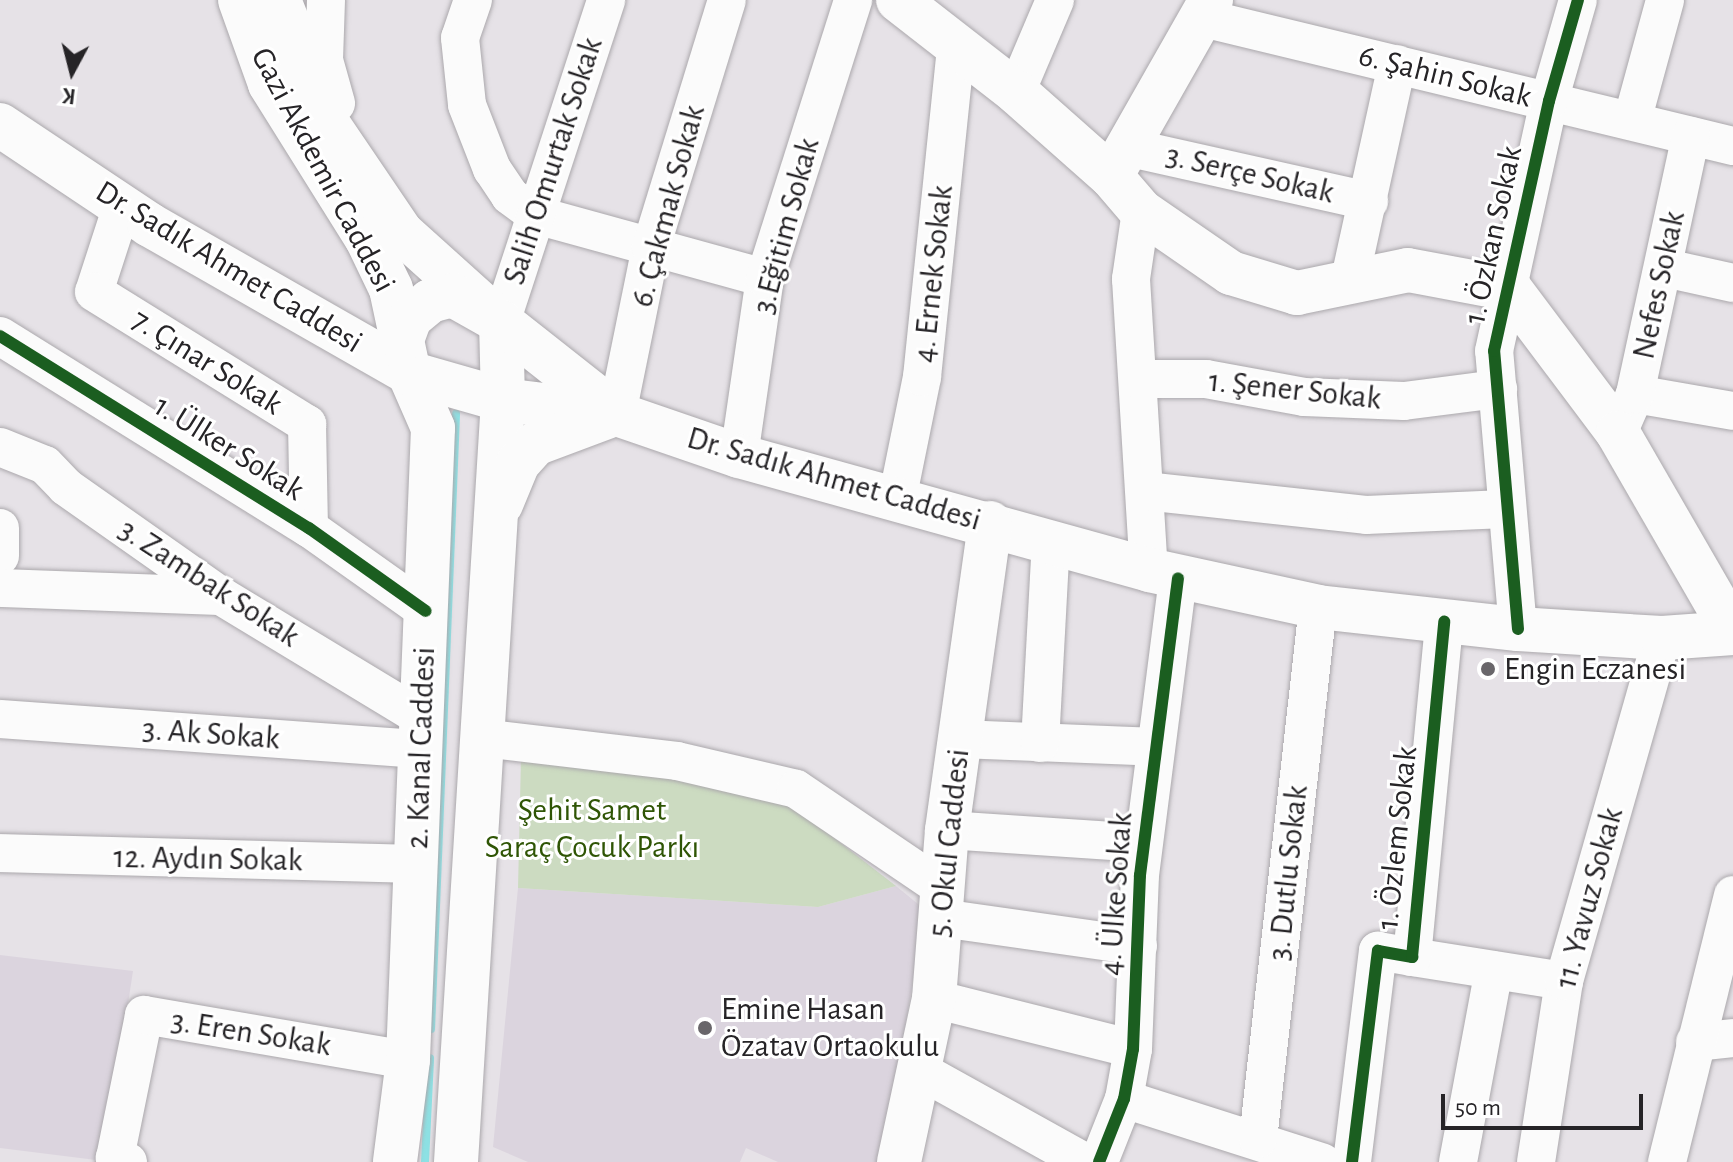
<!DOCTYPE html>
<html>
<head>
<meta charset="utf-8">
<style>
	body { margin:0 }
	#map { position:relative; width:1733px; height:1162px; overflow:hidden; background:#e6e2e7; font-family:"Alegreya Sans",sans-serif }
	div>[style] { position:absolute }
	.built>* { inset:0; background:#dbd4de }
	.green>* { inset:0; background:#ccdbc1 }
	.stream>* { height:8px; margin:-4px; padding:0 4px; transform-origin:4px; border-radius:4px; background:#8de1e4 }
	.roads { filter:drop-shadow(0 0 2px #aba8ac) drop-shadow(0 0 2px #aba8ac) }
	.minor>* { height:38px; margin:-19px; padding:0 19px; transform-origin:19px; border-radius:19px; background:#fbfbfb }
	.major>* { height:44px; margin:-22px; padding:0 22px; transform-origin:22px; border-radius:22px; background:#fbfbfb }
	.cycleway>* { height:12px; margin:-6px; padding:0 6px; transform-origin:6px; border-radius:6px; background:#1b5e20 }
	.dots>* { width:22px; height:22px; translate:-50% -50%; box-sizing:border-box; border:4px solid #fff; border-radius:50% }
	span { translate:-50% -50%; white-space:nowrap; text-align:center; line-height:1.15; -webkit-text-stroke:6px #fff; paint-order:stroke }
	.street-label { font-size:32px; color:#262427 }
	.poi-label { font-size:32px; color:#262427 }
	.left { translate:0 -50%; text-align:left }
	.park-label { font-size:32px; color:#2f5505 }
	.north { position:absolute; left:32px; top:32px; width:80px; height:80px; -webkit-text-stroke:6px #fff; paint-order:stroke; rotate:187deg; font-size:22px; font-weight:700; line-height:32px; text-align:center; color:#262427 }
	.north::after { content:''; display:block; margin:auto; width:28px; height:36px; background:#262427; clip-path:polygon(50% 0,100% 100%,50% 72%,0 100%) }
	.scale { position:absolute; left:1441px; top:1094px; width:202px; height:36px; box-sizing:border-box; border:4px solid #262427; border-top:0; padding-left:10px; font-size:24px; line-height:28px; white-space:nowrap; color:#262427; -webkit-text-stroke:6px #fff; paint-order:stroke }
</style>
</head>
<body>
<div id="map">
	<div class="built">
		<i style="clip-path:polygon(896px 886px,924px 909px,884px 1162px,778px 1162px,746px 1148px,740px 1162px,528px 1162px,493px 1147px,518px 888px,818px 907px)"></i>
		<i style="clip-path:polygon(0 955px,133px 971px,104px 1161px,0 1148px)"></i>
	</div>
	<div class="green">
		<i style="clip-path:polygon(521px 758px,673px 778px,789px 803px,896px 886px,818px 907px,518px 888px)"></i>
	</div>
	<div class="stream">
		<i style="left:431px;top:1029px;width:616px;rotate:-87.67deg"></i>
		<i style="left:425px;top:1162px;width:104px;rotate:-87.2deg"></i>
	</div>
	<div class="roads">
		<div class="minor">
			<i style="left:326px;top:0;width:60px;rotate:91.9deg"></i>
			<i style="left:324px;top:60px;width:45px;rotate:74.4deg"></i>
			<i style="left:473px;top:0;width:40px;rotate:108.9deg"></i>
			<i style="left:460px;top:38px;width:67px;rotate:84deg"></i>
			<i style="left:467px;top:105px;width:69px;rotate:68.7deg"></i>
			<i style="left:492px;top:169px;width:32px;rotate:56deg"></i>
			<i style="left:510px;top:196px;width:32px;rotate:36deg"></i>
			<i style="left:536px;top:215px;width:238px;rotate:15.4deg"></i>
			<i style="left:1203px;top:18px;width:545px;rotate:13.58deg"></i>
			<i style="left:1016px;top:92px;width:100px;rotate:-67deg"></i>
			<i style="left:1632px;top:121px;width:125px;rotate:-74.7deg"></i>
			<i style="left:1131px;top:148px;width:244px;rotate:12.6deg"></i>
			<i style="left:122px;top:206px;width:90px;rotate:108deg"></i>
			<i style="left:94px;top:292px;width:251px;rotate:31.8deg"></i>
			<i style="left:307px;top:424px;width:104px;rotate:88.9deg"></i>
			<i style="left:1141px;top:211px;width:69px;rotate:98.4deg"></i>
			<i style="left:1131px;top:279px;width:292px;rotate:86.5deg"></i>
			<i style="left:1665px;top:268px;width:70px;rotate:12.4deg"></i>
			<i style="left:1349px;top:283px;width:224px;rotate:-77.6deg"></i>
			<i style="left:501px;top:322px;width:339px;rotate:-71.9deg"></i>
			<i style="left:0;top:336px;width:364px;rotate:31.9deg"></i>
			<i style="left:309px;top:528px;width:143px;rotate:35.4deg"></i>
			<i style="left:1138px;top:379px;width:68px"></i>
			<i style="left:1206px;top:379px;width:100px;rotate:10.4deg"></i>
			<i style="left:1304px;top:397px;width:100px;rotate:2.3deg"></i>
			<i style="left:1404px;top:401px;width:95px;rotate:-7.3deg"></i>
			<i style="left:1635px;top:394px;width:99px;rotate:9.8deg"></i>
			<i style="left:617px;top:414px;width:170px;rotate:-78.5deg"></i>
			<i style="left:651px;top:247px;width:258px;rotate:-72.9deg"></i>
			<i style="left:1618px;top:433px;width:43px;rotate:-66.4deg"></i>
			<i style="left:1635px;top:394px;width:264px;rotate:-77.8deg"></i>
			<i style="left:0;top:447px;width:48px;rotate:21.8deg"></i>
			<i style="left:45px;top:465px;width:30px;rotate:46deg"></i>
			<i style="left:66px;top:487px;width:189px;rotate:35.1deg"></i>
			<i style="left:221px;top:596px;width:234px;rotate:31.2deg"></i>
			<i style="left:739px;top:456px;width:180px;rotate:-81.7deg"></i>
			<i style="left:765px;top:278px;width:292px;rotate:-72.4deg"></i>
			<i style="left:1145px;top:491px;width:222px;rotate:6.2deg"></i>
			<i style="left:1366px;top:515px;width:139px;rotate:-2.5deg"></i>
			<i style="left:897px;top:500px;width:126px;rotate:-78.5deg"></i>
			<i style="left:922px;top:377px;width:333px;rotate:-84.1deg"></i>
			<i style="left:0;top:528px;width:28px;rotate:90deg"></i>
			<i style="left:0;top:588px;width:221px;rotate:2.1deg"></i>
			<i style="left:1518px;top:629px;width:279px;rotate:-94.9deg"></i>
			<i style="left:1494px;top:351px;width:256px;rotate:-77.6deg"></i>
			<i style="left:1549px;top:101px;width:105px;rotate:-74deg"></i>
			<i style="left:0;top:719px;width:423px;rotate:4.1deg"></i>
			<i style="left:482px;top:738px;width:196px;rotate:6.7deg"></i>
			<i style="left:677px;top:761px;width:122px;rotate:13.2deg"></i>
			<i style="left:796px;top:789px;width:175px;rotate:34.1deg"></i>
			<i style="left:960px;top:739px;width:196px;rotate:2.3deg"></i>
			<i style="left:1040px;top:743px;width:202px;rotate:-86.9deg"></i>
			<i style="left:947px;top:830px;width:196px;rotate:3.8deg"></i>
			<i style="left:0;top:853px;width:417px;rotate:1.5deg"></i>
			<i style="left:941px;top:918px;width:199px;rotate:8.1deg"></i>
			<i style="left:1412px;top:957px;width:154px;rotate:9deg"></i>
			<i style="left:934px;top:999px;width:205px;rotate:14.1deg"></i>
			<i style="left:1695px;top:1042px;width:38px;rotate:-6deg"></i>
			<i style="left:919px;top:1070px;width:189px;rotate:29.1deg"></i>
			<i style="left:1124px;top:1099px;width:208px;rotate:17.7deg"></i>
			<i style="left:1258px;top:1139px;width:535px;rotate:-83.57deg"></i>
			<i style="left:128px;top:1162px;width:14px;rotate:-163deg"></i>
			<i style="left:115px;top:1158px;width:146px;rotate:-78.5deg"></i>
			<i style="left:144px;top:1015px;width:268px;rotate:9.7deg"></i>
			<i style="left:1099px;top:1162px;width:68px;rotate:-68.4deg"></i>
			<i style="left:1124px;top:1099px;width:51px;rotate:-79.8deg"></i>
			<i style="left:1133px;top:1049px;width:174px;rotate:-87.7deg"></i>
			<i style="left:1140px;top:875px;width:299px;rotate:-82.7deg"></i>
			<i style="left:1352px;top:1162px;width:213px;rotate:-83deg"></i>
			<i style="left:1378px;top:951px;width:35px;rotate:10deg"></i>
			<i style="left:1412px;top:957px;width:337px;rotate:-84.5deg"></i>
			<i style="left:1458px;top:1162px;width:195px;rotate:-79.4deg"></i>
			<i style="left:1536px;top:1162px;width:183px;rotate:-81.2deg"></i>
			<i style="left:1564px;top:981px;width:357px;rotate:-74.1deg"></i>
			<i style="left:1667px;top:1162px;width:275px;rotate:-76.1deg"></i>
		</div>
		<div class="major">
			<i style="left:240px;top:0;width:89px;rotate:70.3deg"></i>
			<i style="left:270px;top:84px;width:183px;rotate:58deg"></i>
			<i style="left:367px;top:239px;width:55px;rotate:64.4deg"></i>
			<i style="left:391px;top:289px;width:86px;rotate:77.9deg"></i>
			<i style="left:409px;top:373px;width:60px;rotate:66.4deg"></i>
			<i style="left:433px;top:428px;width:632px;rotate:92.27deg"></i>
			<i style="left:408px;top:1060px;width:103px;rotate:97.3deg"></i>
			<i style="left:279px;top:0;width:133px;rotate:68.4deg"></i>
			<i style="left:328px;top:124px;width:130px;rotate:55.9deg"></i>
			<i style="left:401px;top:232px;width:135px;rotate:42deg"></i>
			<i style="left:501px;top:322px;width:78px;rotate:88.5deg"></i>
			<i style="left:503px;top:400px;width:763px;rotate:93.53deg"></i>
			<i style="left:898px;top:0;width:150px;rotate:37.9deg"></i>
			<i style="left:1016px;top:92px;width:127px;rotate:41.5deg"></i>
			<i style="left:1211px;top:0;width:202px;rotate:119.6deg"></i>
			<i style="left:1111px;top:176px;width:46px;rotate:49.4deg"></i>
			<i style="left:1141px;top:211px;width:109px;rotate:34.6deg"></i>
			<i style="left:1231px;top:273px;width:69px;rotate:16.9deg"></i>
			<i style="left:1297px;top:293px;width:113px;rotate:-11.7deg"></i>
			<i style="left:1408px;top:270px;width:104px;rotate:10.6deg"></i>
			<i style="left:1510px;top:289px;width:180px;rotate:53.1deg"></i>
			<i style="left:1618px;top:433px;width:230px;rotate:60deg"></i>
			<i style="left:0;top:125px;width:180px;rotate:33.7deg"></i>
			<i style="left:150px;top:225px;width:298px;rotate:29.7deg"></i>
			<i style="left:409px;top:373px;width:98px;rotate:16deg"></i>
			<i style="left:503px;top:400px;width:115px;rotate:7deg"></i>
			<i style="left:617px;top:414px;width:129px;rotate:19deg"></i>
			<i style="left:739px;top:456px;width:426px;rotate:15.5deg"></i>
			<i style="left:1149px;top:570px;width:173px;rotate:12.3deg"></i>
			<i style="left:1318px;top:607px;width:201px;rotate:6.3deg"></i>
			<i style="left:1518px;top:629px;width:144px;rotate:3.6deg"></i>
			<i style="left:1662px;top:638px;width:71px;rotate:-4deg"></i>
			<i style="left:402px;top:340px;width:23px;rotate:-70deg"></i>
			<i style="left:410px;top:318px;width:26px;rotate:-40deg"></i>
			<i style="left:430px;top:301px;width:24px;rotate:-15deg"></i>
			<i style="left:453px;top:295px;width:55px;rotate:29.4deg"></i>
			<i style="left:501px;top:322px;width:145px;rotate:38.3deg"></i>
			<i style="left:501px;top:504px;width:44px;rotate:-67.5deg"></i>
			<i style="left:518px;top:463px;width:25px;rotate:-48deg"></i>
			<i style="left:535px;top:444px;width:77px;rotate:-20.6deg"></i>
			<i style="left:899px;top:1162px;width:167px;rotate:-77.9deg"></i>
			<i style="left:934px;top:999px;width:169px;rotate:-85.6deg"></i>
			<i style="left:947px;top:830px;width:310px;rotate:-82deg"></i>
		</div>
	</div>
	<div class="cycleway">
		<i style="left:0;top:336px;width:364px;rotate:31.9deg"></i>
		<i style="left:309px;top:528px;width:143px;rotate:35.4deg"></i>
		<i style="left:1518px;top:629px;width:279px;rotate:-94.9deg"></i>
		<i style="left:1494px;top:351px;width:256px;rotate:-77.6deg"></i>
		<i style="left:1549px;top:101px;width:105px;rotate:-74deg"></i>
		<i style="left:1099px;top:1162px;width:68px;rotate:-68.4deg"></i>
		<i style="left:1124px;top:1099px;width:51px;rotate:-79.8deg"></i>
		<i style="left:1133px;top:1049px;width:174px;rotate:-87.7deg"></i>
		<i style="left:1140px;top:875px;width:299px;rotate:-82.7deg"></i>
		<i style="left:1352px;top:1162px;width:213px;rotate:-83deg"></i>
		<i style="left:1378px;top:951px;width:35px;rotate:10deg"></i>
		<i style="left:1412px;top:957px;width:337px;rotate:-84.5deg"></i>
	</div>
	<div class="dots">
		<i style="left:1488px;top:669px;background:#69666a"></i>
		<i style="left:705px;top:1028px;background:#69666a"></i>
	</div>
	<div class="street-label">
		<span style="left:1445px;top:76px;rotate:14deg">6. Şahin Sokak</span>
		<span style="left:553px;top:161px;rotate:-72deg">Salih Omurtak Sokak</span>
		<span style="left:323px;top:170px;rotate:62deg">Gazi Akdemir Caddesi</span>
		<span style="left:1250px;top:174px;rotate:13deg">3. Serçe Sokak</span>
		<span style="left:668px;top:206px;rotate:-75deg">6. Çakmak Sokak</span>
		<span style="left:786px;top:226px;rotate:-75deg">3.Eğitim Sokak</span>
		<span style="left:1493px;top:235px;rotate:-78deg">1. Özkan Sokak</span>
		<span style="left:229px;top:267px;rotate:31deg">Dr. Sadık Ahmet Caddesi</span>
		<span style="left:933px;top:274px;rotate:-84deg">4. Ernek Sokak</span>
		<span style="left:1659px;top:285px;rotate:-78deg">Nefes Sokak</span>
		<span style="left:207px;top:362px;rotate:32deg">7. Çınar Sokak</span>
		<span style="left:1295px;top:390px;rotate:6deg">1. Şener Sokak</span>
		<span style="left:229px;top:448px;rotate:32deg">1. Ülker Sokak</span>
		<span style="left:834px;top:479px;rotate:16deg">Dr. Sadık Ahmet Caddesi</span>
		<span style="left:209px;top:583px;rotate:33deg">3. Zambak Sokak</span>
		<span style="left:211px;top:734px;rotate:4deg">3. Ak Sokak</span>
		<span style="left:421px;top:748px;rotate:-88deg">2. Kanal Caddesi</span>
		<span style="left:1397px;top:838px;rotate:-84deg">1. Özlem Sokak</span>
		<span style="left:949px;top:843px;rotate:-84deg">5. Okul Caddesi</span>
		<span style="left:208px;top:859px;rotate:1deg">12. Aydın Sokak</span>
		<span style="left:1288px;top:873px;rotate:-84deg">3. Dutlu Sokak</span>
		<span style="left:1116px;top:894px;rotate:-86deg">4. Ülke Sokak</span>
		<span style="left:1589px;top:898px;rotate:-75deg">11. Yavuz Sokak</span>
		<span style="left:251px;top:1033px;rotate:9deg">3. Eren Sokak</span>
	</div>
	<div class="poi-label">
		<span class="left" style="left:1504px;top:669px">Engin Eczanesi</span>
		<span class="left" style="left:721px;top:1028px">Emine Hasan<br>Özatav Ortaokulu</span>
	</div>
	<div class="park-label">
		<span style="left:592px;top:829px">Şehit Samet<br>Saraç Çocuk Parkı</span>
	</div>
	<div class="north">K</div>
	<div class="scale">50 m</div>
</div>
</body>
</html>
